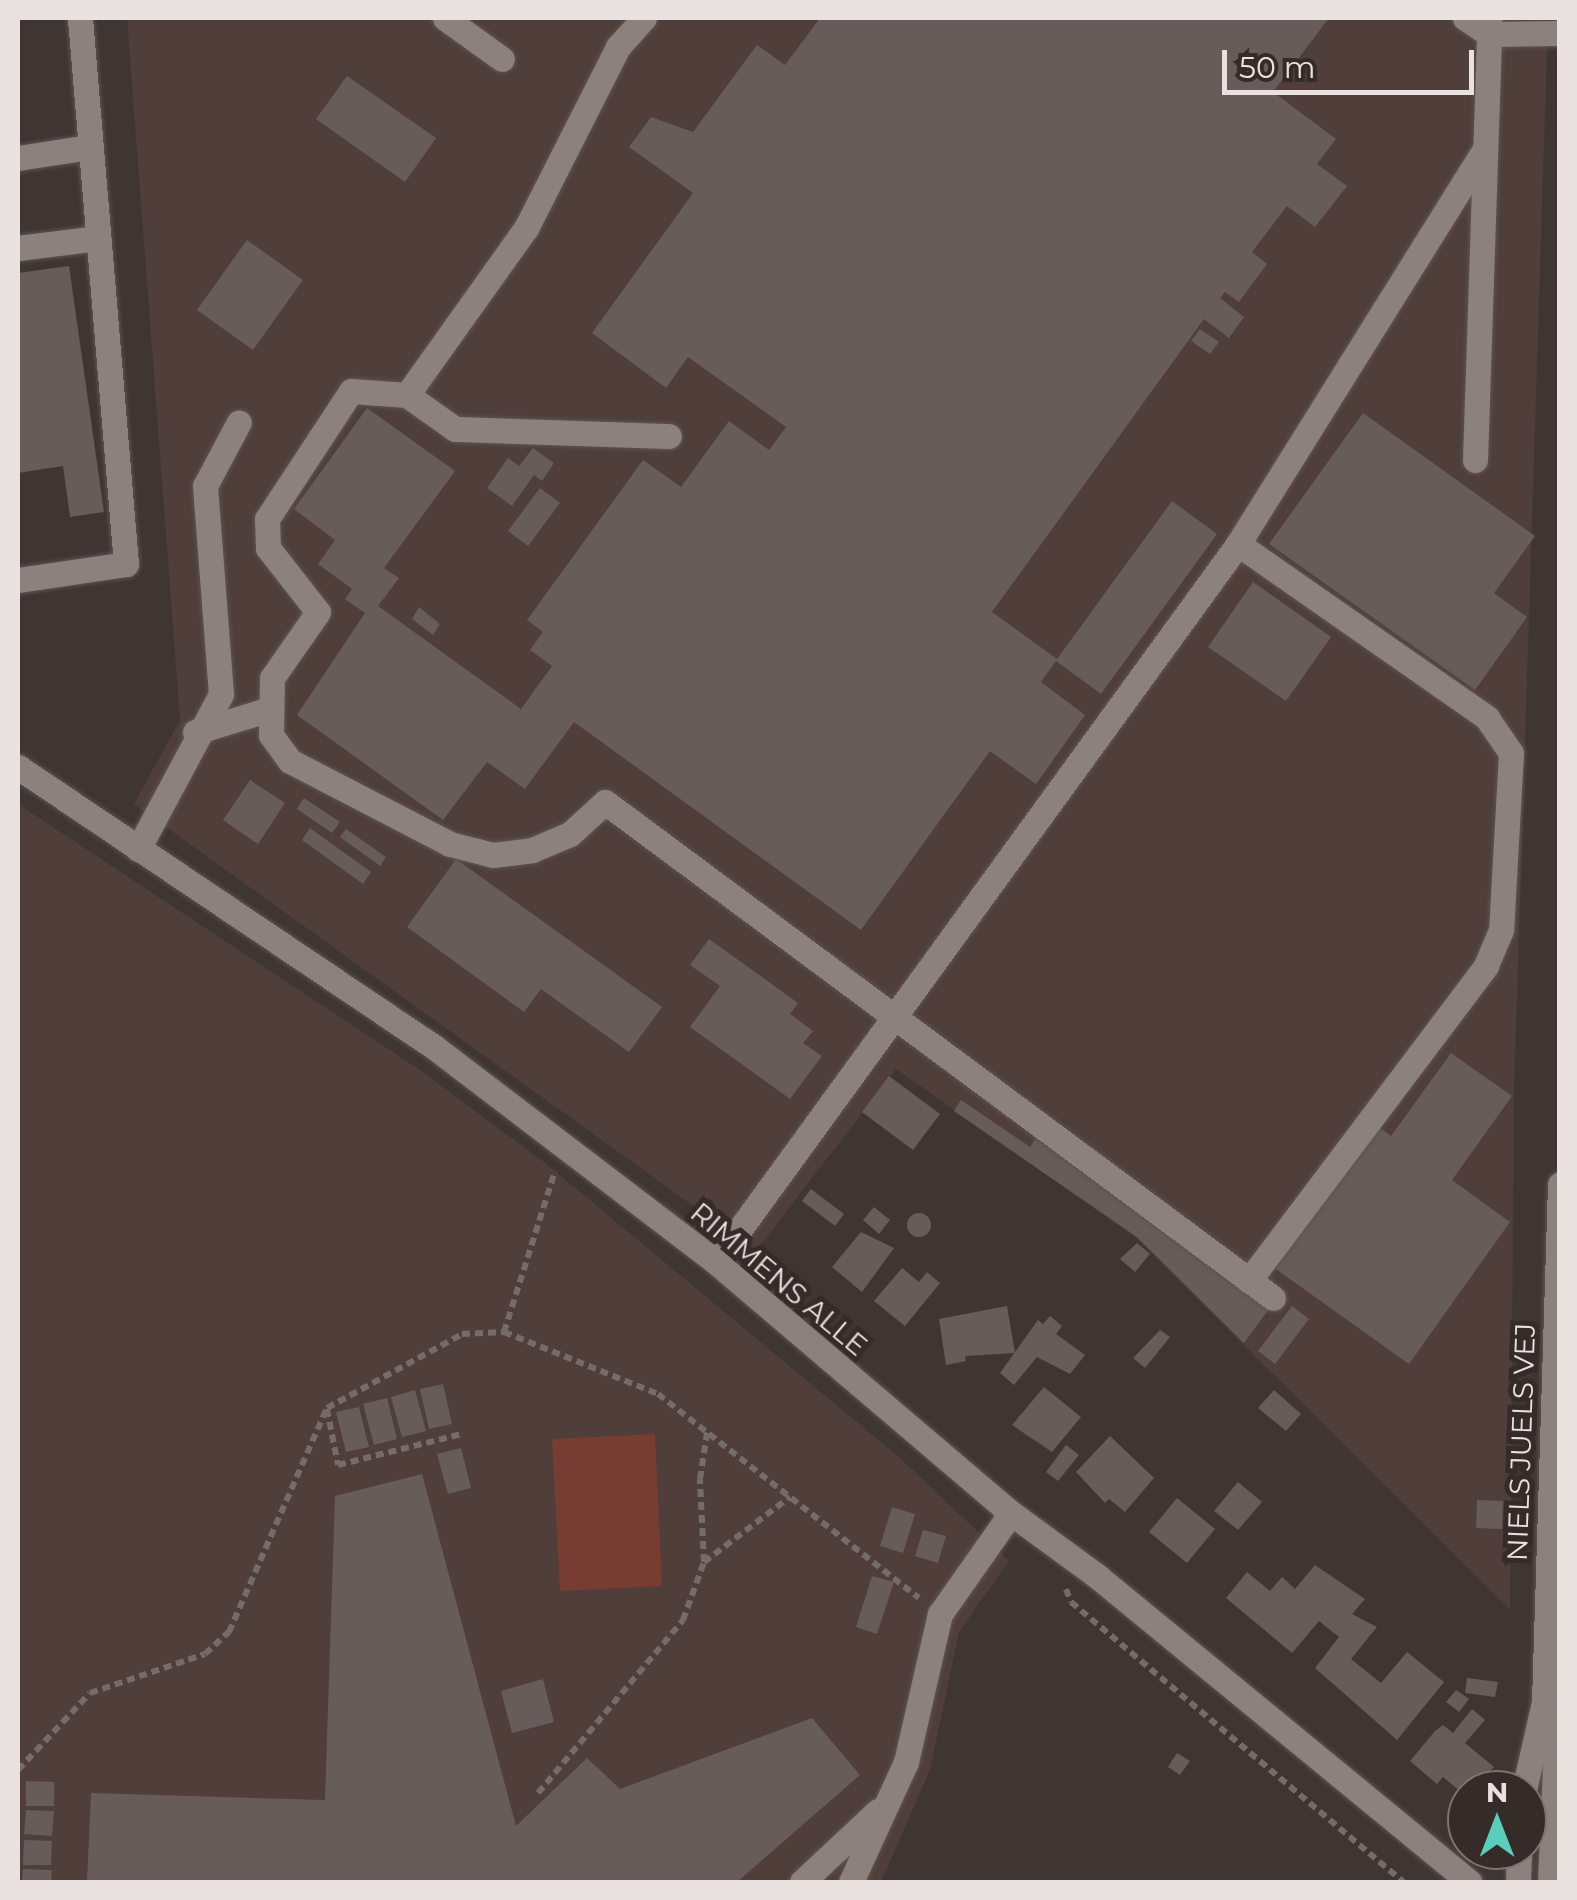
<!DOCTYPE html>
<html>
<head>
<meta charset="utf-8">
<style>
	body { margin:0 }
	#map { position:relative; width:1577px; height:1900px; overflow:hidden; background:#3f3533; font-family:Montserrat,sans-serif }
	div>[style] { position:absolute }
	.built>* { inset:0; background:#4f3e3a }
	.green>* { inset:0; background:#773c32 }
	.building>* { inset:0; background:#685c5a }
	.round { border-radius:50% }
	.path>* { height:6px; margin-top:-3px; transform-origin:0; background:repeating-linear-gradient(90deg,#756c6a 0 8px,transparent 0 13px) }
	.roads { filter:drop-shadow(0 0 2px #5d5352) drop-shadow(0 0 2px #5d5352) }
	.minor>* { height:25px; margin:-12.5px; padding:0 12.5px; transform-origin:12.5px; border-radius:12.5px; background:#8d817e }
	span { translate:-50% -50%; white-space:nowrap; text-align:center; line-height:1.15; -webkit-text-stroke:10px #352b29; paint-order:stroke }
	.street-label { font-size:28px; color:#e9e2e1 }
	.frame { position:absolute; inset:0; border:20px solid #e9e2e1; pointer-events:none }
	.north { position:absolute; left:1447px; top:1770px; width:100px; height:100px; box-sizing:border-box; background:#352b29; border:2px solid #7d7473; border-radius:50%; rotate:0deg; font-size:28px; font-weight:700; line-height:40px; text-align:center; color:#e9e2e1 }
	.north::after { content:''; display:block; margin:auto; width:35px; height:45px; background:#5bcebb; clip-path:polygon(50% 0,100% 100%,50% 72%,0 100%) }
	.scale { position:absolute; left:1222px; top:50px; width:252px; height:45px; box-sizing:border-box; border:5px solid #e9e2e1; border-top:0; padding-left:12px; font-size:30px; line-height:35px; white-space:nowrap; color:#e9e2e1; -webkit-text-stroke:8px #352b29; paint-order:stroke }
</style>
</head>
<body>
<div id="map">
	<div class="built">
		<i style="clip-path:polygon(127px 18px,1548px 18px,1514px 1092px,1510px 1610px,1135px 1237px,896px 1069px,756px 1251px,134px 804px,180px 720px)"></i>
		<i style="clip-path:polygon(18px 804px,420px 1070px,544px 1162px,899px 1457px,1009px 1561px,959px 1632px,930px 1770px,881px 1882px,18px 1882px)"></i>
	</div>
	<div class="green">
		<i style="clip-path:polygon(655px 1434px,662px 1586px,560px 1591px,552px 1439px)"></i>
	</div>
	<div class="building">
		<i style="clip-path:polygon(820px 18px,1329px 18px,1273px 92px,1336px 139px,1317px 164px,1347px 186px,1315px 227px,1287px 206px,1252px 252px,1267px 264px,1239px 302px,1225px 292px,1220px 298px,1244px 317px,1229px 338px,1204px 319px,992px 612px,1057px 659px,1172px 501px,1217px 534px,1101px 694px,1056px 661px,1041px 682px,1085px 715px,1036px 784px,990px 751px,861px 930px,574px 722px,525px 789px,487px 762px,443px 820px,297px 715px,365px 613px,345px 599px,352px 589px,318px 564px,335px 540px,294px 509px,367px 408px,455px 471px,384px 568px,399px 578px,378px 606px,521px 709px,552px 666px,530px 650px,543px 632px,527px 620px,643px 460px,681px 487px,729px 421px,769px 450px,786px 427px,688px 357px,666px 388px,592px 333px,693px 193px,629px 147px,651px 117px,693px 132px,757px 45px,785px 65px)"></i>
		<i style="clip-path:polygon(347px 76px,436px 138px,405px 182px,316px 119px)"></i>
		<i style="clip-path:polygon(247px 240px,303px 280px,253px 350px,197px 310px)"></i>
		<i style="clip-path:polygon(69px 266px,104px 512px,70px 517px,63px 466px,18px 473px,18px 273px)"></i>
		<i style="clip-path:polygon(1200px 329px,1219px 342px,1210px 354px,1191px 341px)"></i>
		<i style="clip-path:polygon(1363px 413px,1535px 536px,1494px 593px,1527px 617px,1475px 690px,1269px 544px)"></i>
		<i style="clip-path:polygon(533px 448px,554px 463px,542px 481px,534px 475px,512px 506px,487px 488px,508px 458px,519px 466px)"></i>
		<i style="clip-path:polygon(540px 488px,560px 503px,528px 546px,508px 531px)"></i>
		<i style="clip-path:polygon(1253px 582px,1331px 637px,1286px 701px,1208px 647px)"></i>
		<i style="clip-path:polygon(419px 607px,440px 624px,433px 635px,412px 619px)"></i>
		<i style="clip-path:polygon(250px 780px,285px 803px,258px 844px,223px 820px)"></i>
		<i style="clip-path:polygon(304px 798px,340px 822px,332px 833px,297px 809px)"></i>
		<i style="clip-path:polygon(310px 828px,371px 872px,363px 884px,302px 840px)"></i>
		<i style="clip-path:polygon(346px 829px,386px 857px,380px 866px,340px 837px)"></i>
		<i style="clip-path:polygon(456px 859px,662px 1007px,629px 1052px,541px 989px,524px 1012px,407px 927px)"></i>
		<i style="clip-path:polygon(709px 939px,798px 1003px,790px 1014px,813px 1031px,803px 1043px,822px 1056px,790px 1099px,690px 1027px,720px 986px,690px 965px)"></i>
		<i style="clip-path:polygon(1451px 1053px,1512px 1096px,1452px 1180px,1510px 1222px,1409px 1364px,1266px 1262px,1368px 1119px,1391px 1136px)"></i>
		<i style="clip-path:polygon(889px 1076px,940px 1114px,913px 1150px,862px 1112px)"></i>
		<i style="clip-path:polygon(961px 1100px,1030px 1147px,1036px 1138px,1269px 1309px,1244px 1343px,1137px 1237px,954px 1111px)"></i>
		<i style="clip-path:polygon(811px 1189px,844px 1214px,835px 1226px,802px 1201px)"></i>
		<i style="clip-path:polygon(874px 1207px,890px 1220px,879px 1234px,863px 1220px)"></i>
		<i class="round" style="left:907px;top:1213px;width:24px;height:24px"></i>
		<i style="clip-path:polygon(861px 1232px,894px 1248px,862px 1292px,832px 1267px)"></i>
		<i style="clip-path:polygon(1137px 1243px,1150px 1254px,1135px 1272px,1120px 1259px)"></i>
		<i style="clip-path:polygon(902px 1268px,919px 1282px,927px 1272px,940px 1283px,905px 1326px,874px 1301px)"></i>
		<i style="clip-path:polygon(1007px 1306px,1015px 1353px,965px 1356px,966px 1361px,946px 1365px,939px 1319px)"></i>
		<i style="clip-path:polygon(1292px 1306px,1309px 1319px,1275px 1364px,1258px 1351px)"></i>
		<i style="clip-path:polygon(1050px 1316px,1062px 1326px,1056px 1334px,1085px 1355px,1070px 1374px,1037px 1357px,1014px 1385px,1000px 1373px,1038px 1320px,1043px 1324px)"></i>
		<i style="clip-path:polygon(1160px 1330px,1170px 1337px,1145px 1368px,1133px 1358px)"></i>
		<i style="clip-path:polygon(443px 1384px,452px 1424px,429px 1429px,420px 1389px)"></i>
		<i style="clip-path:polygon(1044px 1387px,1081px 1417px,1052px 1452px,1012px 1425px)"></i>
		<i style="clip-path:polygon(415px 1390px,426px 1431px,402px 1437px,391px 1397px)"></i>
		<i style="clip-path:polygon(1274px 1390px,1301px 1414px,1286px 1431px,1258px 1408px)"></i>
		<i style="clip-path:polygon(387px 1398px,397px 1439px,374px 1445px,363px 1404px)"></i>
		<i style="clip-path:polygon(359px 1407px,369px 1447px,346px 1452px,336px 1412px)"></i>
		<i style="clip-path:polygon(1110px 1436px,1154px 1478px,1125px 1512px,1109px 1499px,1105px 1503px,1076px 1472px)"></i>
		<i style="clip-path:polygon(1066px 1445px,1079px 1455px,1058px 1481px,1046px 1472px)"></i>
		<i style="clip-path:polygon(461px 1448px,471px 1488px,448px 1494px,437px 1454px)"></i>
		<i style="clip-path:polygon(422px 1474px,516px 1826px,587px 1758px,620px 1789px,812px 1718px,860px 1775px,737px 1882px,87px 1882px,91px 1793px,325px 1800px,335px 1496px)"></i>
		<i style="clip-path:polygon(1238px 1482px,1262px 1502px,1238px 1530px,1214px 1511px)"></i>
		<i style="clip-path:polygon(1177px 1498px,1215px 1529px,1187px 1563px,1149px 1532px)"></i>
		<i style="clip-path:polygon(1477px 1500px,1503px 1501px,1502px 1529px,1476px 1528px)"></i>
		<i style="clip-path:polygon(892px 1507px,915px 1514px,903px 1553px,880px 1546px)"></i>
		<i style="clip-path:polygon(923px 1530px,946px 1536px,938px 1563px,915px 1556px)"></i>
		<i style="clip-path:polygon(1315px 1565px,1365px 1599px,1352px 1614px,1377px 1627px,1351px 1659px,1381px 1683px,1407px 1652px,1444px 1682px,1397px 1740px,1315px 1668px,1339px 1637px,1319px 1621px,1292px 1653px,1226px 1598px,1247px 1572px,1270px 1591px,1282px 1577px,1295px 1589px)"></i>
		<i style="clip-path:polygon(872px 1576px,894px 1582px,877px 1634px,856px 1627px)"></i>
		<i style="clip-path:polygon(1467px 1678px,1498px 1682px,1495px 1697px,1465px 1693px)"></i>
		<i style="clip-path:polygon(543px 1679px,554px 1722px,512px 1733px,501px 1691px)"></i>
		<i style="clip-path:polygon(1456px 1690px,1469px 1699px,1459px 1712px,1446px 1702px)"></i>
		<i style="clip-path:polygon(1472px 1709px,1485px 1720px,1465px 1743px,1494px 1767px,1467px 1797px,1443px 1777px,1437px 1784px,1410px 1761px,1435px 1731px,1443px 1725px,1453px 1733px)"></i>
		<i style="clip-path:polygon(1177px 1753px,1190px 1761px,1180px 1775px,1168px 1767px)"></i>
		<i style="clip-path:polygon(26px 1781px,54px 1782px,54px 1806px,26px 1806px)"></i>
		<i style="clip-path:polygon(26px 1810px,54px 1811px,52px 1836px,24px 1834px)"></i>
		<i style="clip-path:polygon(24px 1840px,52px 1841px,51px 1865px,23px 1865px)"></i>
		<i style="clip-path:polygon(23px 1869px,52px 1870px,51px 1882px,22px 1882px)"></i>
	</div>
	<div class="path">
		<i style="left:504px;top:1332px;width:169px;rotate:-72.4deg"></i>
		<i style="left:327px;top:1409px;width:57px;rotate:78.9deg"></i>
		<i style="left:338px;top:1465px;width:127px;rotate:-14.1deg"></i>
		<i style="left:704px;top:1562px;width:108px;rotate:-37.1deg"></i>
		<i style="left:1066px;top:1589px;width:14px;rotate:69deg"></i>
		<i style="left:1071px;top:1602px;width:435px;rotate:40.1deg"></i>
		<i style="left:18px;top:1770px;width:105px;rotate:-46.9deg"></i>
		<i style="left:90px;top:1693px;width:121px;rotate:-18.7deg"></i>
		<i style="left:205px;top:1654px;width:33px;rotate:-43deg"></i>
		<i style="left:229px;top:1632px;width:244px;rotate:-66.4deg"></i>
		<i style="left:327px;top:1408px;width:154px;rotate:-28.7deg"></i>
		<i style="left:462px;top:1334px;width:42px;rotate:-2.7deg"></i>
		<i style="left:504px;top:1332px;width:166px;rotate:21.9deg"></i>
		<i style="left:658px;top:1394px;width:331px;rotate:38deg"></i>
		<i style="left:538px;top:1793px;width:226px;rotate:-50deg"></i>
		<i style="left:683px;top:1620px;width:62px;rotate:-70.1deg"></i>
		<i style="left:704px;top:1562px;width:83px;rotate:-92.8deg"></i>
		<i style="left:700px;top:1479px;width:47px;rotate:-81.3deg"></i>
	</div>
	<div class="roads">
		<div class="minor">
			<i style="left:445px;top:18px;width:70px;rotate:35.7deg"></i>
			<i style="left:644px;top:18px;width:39px;rotate:132deg"></i>
			<i style="left:618px;top:47px;width:203px;rotate:116.9deg"></i>
			<i style="left:526px;top:228px;width:205px;rotate:125.5deg"></i>
			<i style="left:407px;top:395px;width:56px;rotate:-175.9deg"></i>
			<i style="left:351px;top:391px;width:153px;rotate:123.3deg"></i>
			<i style="left:267px;top:519px;width:29px;rotate:88deg"></i>
			<i style="left:268px;top:548px;width:81px;rotate:52deg"></i>
			<i style="left:318px;top:612px;width:80px;rotate:124.9deg"></i>
			<i style="left:272px;top:678px;width:57px;rotate:91deg"></i>
			<i style="left:271px;top:735px;width:32px;rotate:54deg"></i>
			<i style="left:290px;top:761px;width:180px;rotate:27.4deg"></i>
			<i style="left:450px;top:844px;width:44px;rotate:14.3deg"></i>
			<i style="left:493px;top:855px;width:39px;rotate:-7deg"></i>
			<i style="left:532px;top:850px;width:41px;rotate:-22.8deg"></i>
			<i style="left:570px;top:834px;width:47px;rotate:-42.4deg"></i>
			<i style="left:605px;top:802px;width:832px;rotate:36.59deg"></i>
			<i style="left:1465px;top:18px;width:29px;rotate:34deg"></i>
			<i style="left:1489px;top:34px;width:71px;rotate:-0.8deg"></i>
			<i style="left:18px;top:158px;width:73px;rotate:-8.7deg"></i>
			<i style="left:18px;top:248px;width:81px;rotate:-7.1deg"></i>
			<i style="left:407px;top:395px;width:59px;rotate:35.3deg"></i>
			<i style="left:455px;top:429px;width:214px;rotate:1.9deg"></i>
			<i style="left:1475px;top:460px;width:442px;rotate:-88.1deg"></i>
			<i style="left:1238px;top:544px;width:304px;rotate:34.9deg"></i>
			<i style="left:1487px;top:718px;width:42px;rotate:55.6deg"></i>
			<i style="left:1511px;top:753px;width:177px;rotate:93.2deg"></i>
			<i style="left:1501px;top:930px;width:39px;rotate:113deg"></i>
			<i style="left:1486px;top:966px;width:394px;rotate:127deg"></i>
			<i style="left:18px;top:580px;width:109px;rotate:-8.4deg"></i>
			<i style="left:126px;top:564px;width:548px;rotate:-94.82deg"></i>
			<i style="left:195px;top:732px;width:78px;rotate:-17deg"></i>
			<i style="left:18px;top:767px;width:501px;rotate:33.94deg"></i>
			<i style="left:434px;top:1047px;width:355px;rotate:37.3deg"></i>
			<i style="left:716px;top:1262px;width:387px;rotate:40.4deg"></i>
			<i style="left:1011px;top:1513px;width:107px;rotate:36.2deg"></i>
			<i style="left:1097px;top:1576px;width:482px;rotate:39.4deg"></i>
			<i style="left:138px;top:849px;width:176px;rotate:-61.8deg"></i>
			<i style="left:221px;top:694px;width:209px;rotate:-94.4deg"></i>
			<i style="left:205px;top:486px;width:72px;rotate:-62deg"></i>
			<i style="left:716px;top:1262px;width:888px;rotate:-53.98deg"></i>
			<i style="left:1238px;top:544px;width:461px;rotate:-58deg"></i>
			<i style="left:1524px;top:1790px;width:90px;rotate:-77.2deg"></i>
			<i style="left:802px;top:1882px;width:104px;rotate:-43.1deg"></i>
			<i style="left:851px;top:1882px;width:132px;rotate:-65.4deg"></i>
			<i style="left:906px;top:1762px;width:152px;rotate:-77.1deg"></i>
			<i style="left:940px;top:1614px;width:123px;rotate:-54.9deg"></i>
			<i style="left:1518px;top:1882px;width:32px;rotate:-88deg"></i>
			<i style="left:1550px;top:1882px;width:135px;rotate:-87.5deg"></i>
			<i style="left:1556px;top:1747px;width:47px;rotate:-104.9deg"></i>
			<i style="left:1544px;top:1702px;width:518px;rotate:-88.23deg"></i>
		</div>
	</div>
	<div class="street-label">
		<span style="left:779px;top:1279px;rotate:40deg">RIMMENS ALLE</span>
		<span style="left:1521px;top:1442px;rotate:-88deg">NIELS JUELS VEJ</span>
	</div>
	<div class="frame"></div>
	<div class="north">N</div>
	<div class="scale">50 m</div>
</div>
</body>
</html>
